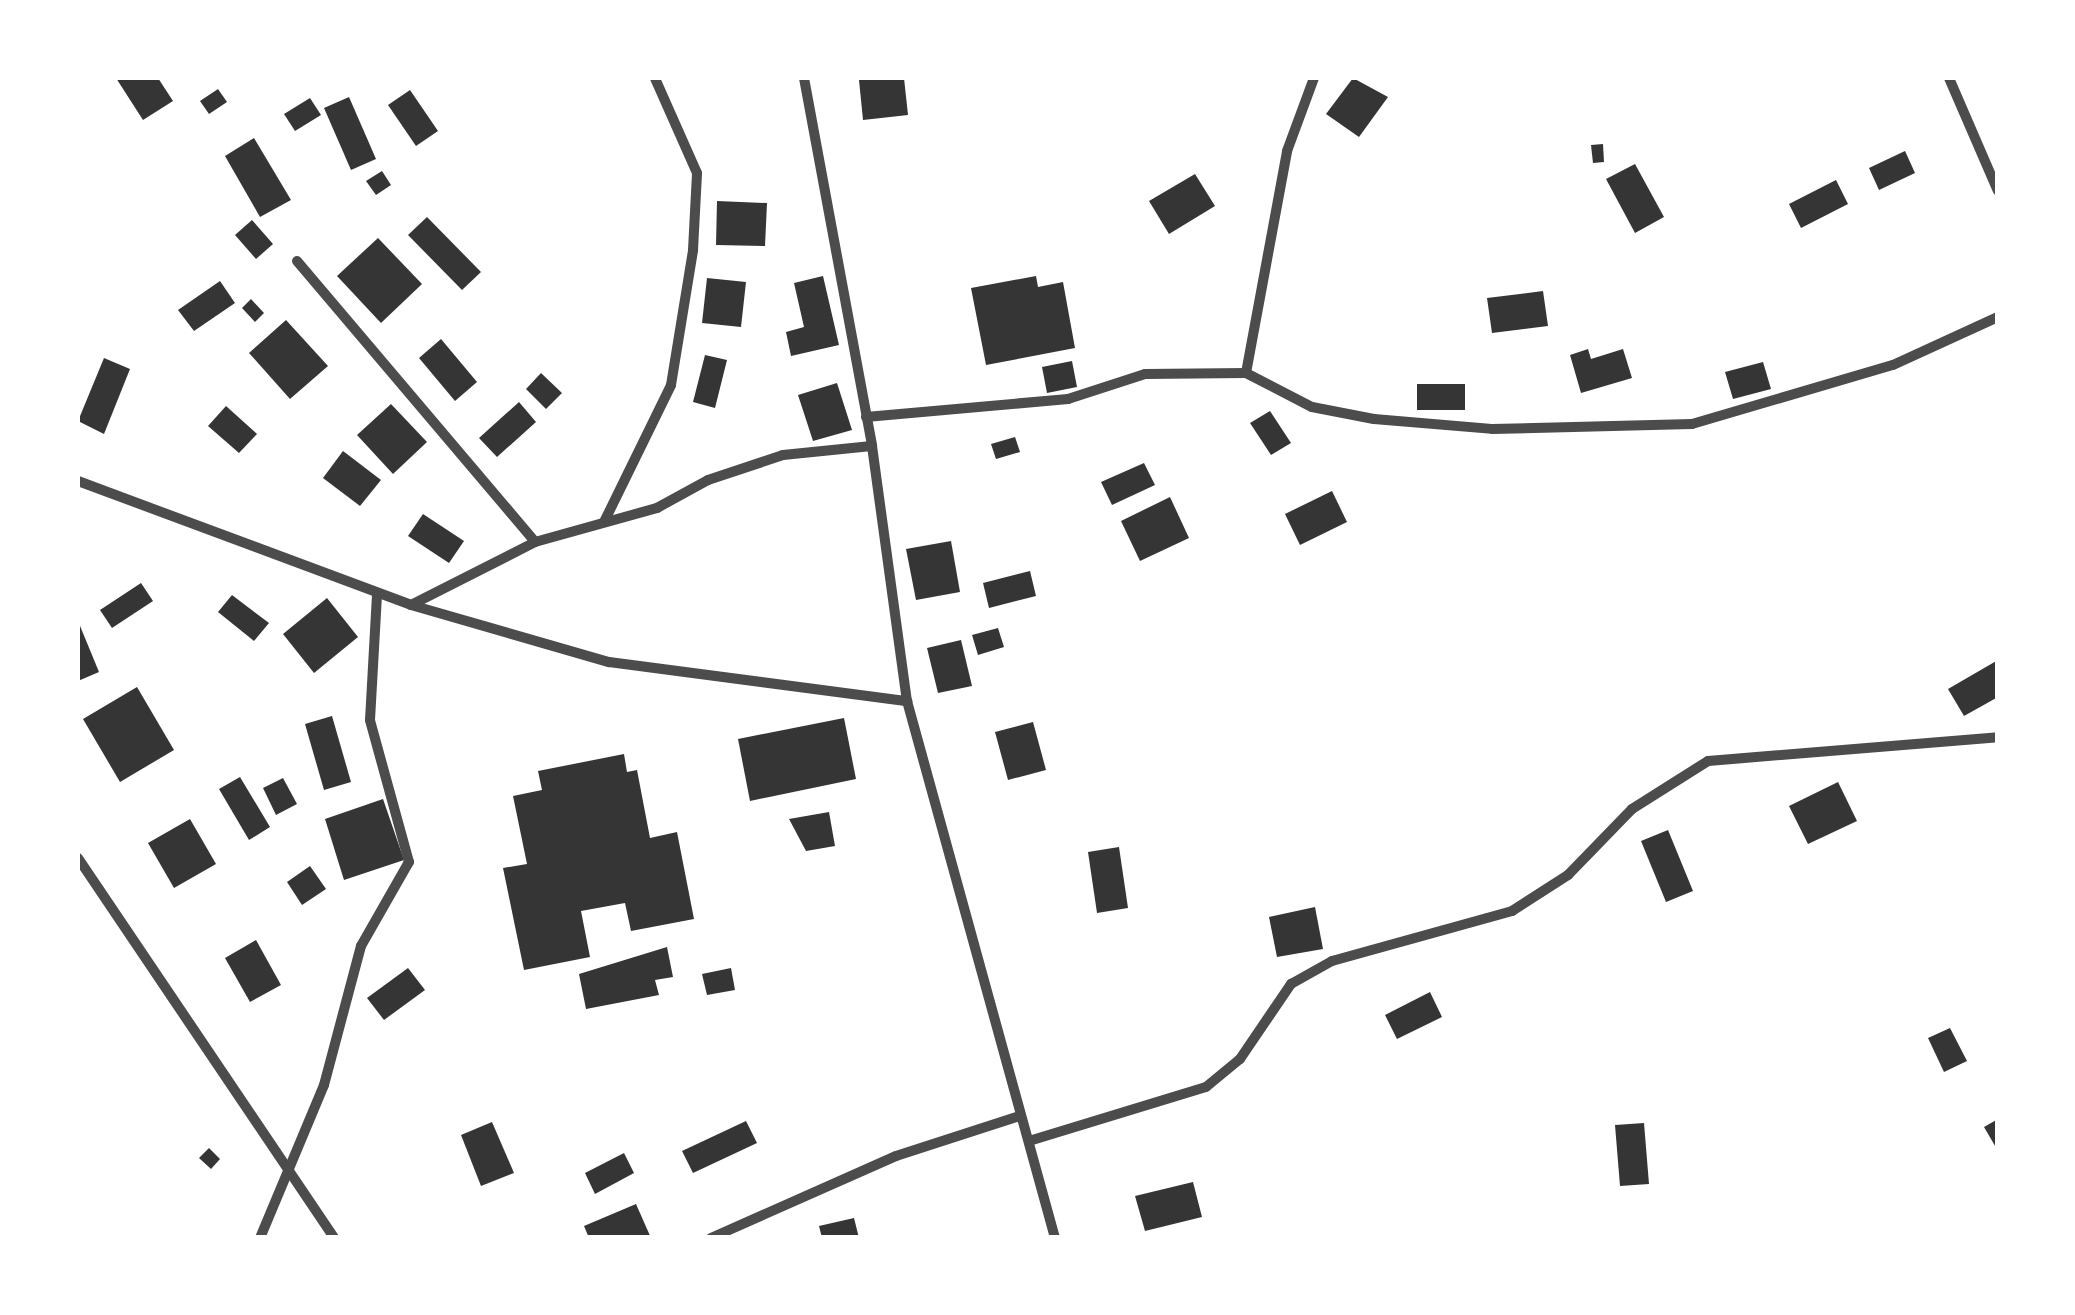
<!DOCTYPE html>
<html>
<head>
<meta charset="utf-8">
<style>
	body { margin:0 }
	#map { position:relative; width:2075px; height:1315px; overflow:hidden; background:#fff; font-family:Raleway,sans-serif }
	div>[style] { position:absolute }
	.building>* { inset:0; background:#353535 }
	.minor>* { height:10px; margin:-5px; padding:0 5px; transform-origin:5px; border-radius:5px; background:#4c4c4c }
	span { translate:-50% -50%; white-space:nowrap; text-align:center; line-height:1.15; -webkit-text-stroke:8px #fff; paint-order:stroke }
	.frame { position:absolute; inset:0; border:80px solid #fff; pointer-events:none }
</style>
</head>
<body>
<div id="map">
	<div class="building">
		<i style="clip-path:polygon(116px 78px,158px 78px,173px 101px,143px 120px)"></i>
		<i style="clip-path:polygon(904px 78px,908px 115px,863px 120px,859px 80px)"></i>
		<i style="clip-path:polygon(1353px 78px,1388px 97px,1359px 137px,1326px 114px)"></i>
		<i style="clip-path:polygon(218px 89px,227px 102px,209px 114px,200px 101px)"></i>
		<i style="clip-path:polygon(410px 90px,438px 131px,416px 146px,388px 105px)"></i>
		<i style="clip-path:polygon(349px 97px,376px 159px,351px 170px,324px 108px)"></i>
		<i style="clip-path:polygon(310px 98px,321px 115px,295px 131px,284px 114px)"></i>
		<i style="clip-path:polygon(254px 138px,291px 200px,260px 217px,225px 156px)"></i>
		<i style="clip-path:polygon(1603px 144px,1604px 162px,1593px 163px,1591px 145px)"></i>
		<i style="clip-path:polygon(1905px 151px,1915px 173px,1879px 190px,1869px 168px)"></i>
		<i style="clip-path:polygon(1635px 164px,1664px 217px,1635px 233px,1606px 179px)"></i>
		<i style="clip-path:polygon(382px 171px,391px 185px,376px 195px,366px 181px)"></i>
		<i style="clip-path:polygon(1195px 174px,1215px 206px,1169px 234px,1149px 201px)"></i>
		<i style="clip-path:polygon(1836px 180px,1848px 204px,1801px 228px,1789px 204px)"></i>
		<i style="clip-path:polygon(717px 201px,767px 203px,765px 246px,716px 245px)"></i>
		<i style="clip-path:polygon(427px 217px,481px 272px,462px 290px,408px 235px)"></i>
		<i style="clip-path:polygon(252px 220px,273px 244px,256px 259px,235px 235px)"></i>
		<i style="clip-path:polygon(378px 238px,422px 284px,381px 323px,337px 276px)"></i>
		<i style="clip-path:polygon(823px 276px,839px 345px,791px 356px,786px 332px,804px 327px,794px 283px)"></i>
		<i style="clip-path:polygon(1036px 276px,1038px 287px,1063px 282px,1075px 348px,986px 365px,971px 288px)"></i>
		<i style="clip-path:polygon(707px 278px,746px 282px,741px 327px,702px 323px)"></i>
		<i style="clip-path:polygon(220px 281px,235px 303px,194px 331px,178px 310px)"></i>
		<i style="clip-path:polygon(1543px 291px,1548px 326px,1492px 333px,1487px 298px)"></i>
		<i style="clip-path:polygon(251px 299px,264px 313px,255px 322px,242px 308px)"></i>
		<i style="clip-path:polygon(286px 320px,328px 366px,290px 399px,249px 353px)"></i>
		<i style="clip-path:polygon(441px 339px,477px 382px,455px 401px,419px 358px)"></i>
		<i style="clip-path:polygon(1588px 349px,1591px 359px,1623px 349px,1632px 378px,1581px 393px,1570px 355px)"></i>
		<i style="clip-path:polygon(705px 355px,727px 360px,715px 408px,693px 402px)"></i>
		<i style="clip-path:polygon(104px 358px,130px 369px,104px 434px,78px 421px)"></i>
		<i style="clip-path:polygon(1072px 361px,1077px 387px,1047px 393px,1042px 367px)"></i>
		<i style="clip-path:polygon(1763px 362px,1771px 389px,1733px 399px,1725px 372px)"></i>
		<i style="clip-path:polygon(541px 373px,562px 393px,546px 409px,526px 389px)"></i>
		<i style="clip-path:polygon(837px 383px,852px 430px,813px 441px,798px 395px)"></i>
		<i style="clip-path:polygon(1417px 384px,1465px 384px,1465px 410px,1417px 410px)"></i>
		<i style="clip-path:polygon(519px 402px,536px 422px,497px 457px,479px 438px)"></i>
		<i style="clip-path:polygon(391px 404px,427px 442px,393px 474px,357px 435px)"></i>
		<i style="clip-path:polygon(226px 406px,257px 434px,239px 453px,208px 426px)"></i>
		<i style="clip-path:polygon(1270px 411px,1291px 443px,1271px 455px,1250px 423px)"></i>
		<i style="clip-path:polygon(1015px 437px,1020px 452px,996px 459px,991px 444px)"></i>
		<i style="clip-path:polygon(343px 451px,381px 480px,360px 506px,323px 478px)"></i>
		<i style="clip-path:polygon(1144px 463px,1155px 485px,1112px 505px,1101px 482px)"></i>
		<i style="clip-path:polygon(1332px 491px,1347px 522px,1300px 545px,1285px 514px)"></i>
		<i style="clip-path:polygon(1170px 497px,1189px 538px,1140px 561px,1121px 521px)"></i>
		<i style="clip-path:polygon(423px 514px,464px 541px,449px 563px,408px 536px)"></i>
		<i style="clip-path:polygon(951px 541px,960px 592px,916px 600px,906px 549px)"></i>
		<i style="clip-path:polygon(1030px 571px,1036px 596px,989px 608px,983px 583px)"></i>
		<i style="clip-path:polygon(141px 583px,153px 601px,112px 628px,100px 610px)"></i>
		<i style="clip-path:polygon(232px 595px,269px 623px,254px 641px,218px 612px)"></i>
		<i style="clip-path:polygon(327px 598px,358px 637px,314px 673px,283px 634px)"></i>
		<i style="clip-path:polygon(78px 621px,99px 672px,78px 681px)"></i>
		<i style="clip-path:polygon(998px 628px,1004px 647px,978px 655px,972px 635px)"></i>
		<i style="clip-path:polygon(961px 640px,972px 686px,938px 693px,927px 648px)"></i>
		<i style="clip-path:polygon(1998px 660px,1998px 697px,1964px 716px,1948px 689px)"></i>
		<i style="clip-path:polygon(137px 687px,174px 750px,120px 782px,83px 719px)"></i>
		<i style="clip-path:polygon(332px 716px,351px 782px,324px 790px,305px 724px)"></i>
		<i style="clip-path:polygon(844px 718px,856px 779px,750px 801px,738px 739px)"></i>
		<i style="clip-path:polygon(1033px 722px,1046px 770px,1008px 780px,995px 732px)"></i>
		<i style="clip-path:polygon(624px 754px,627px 772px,637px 770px,650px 838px,677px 832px,694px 919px,631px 931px,625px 903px,581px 911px,590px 957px,524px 970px,503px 868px,527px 864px,513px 796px,542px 790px,538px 771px)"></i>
		<i style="clip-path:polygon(240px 777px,270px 827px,249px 840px,219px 789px)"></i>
		<i style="clip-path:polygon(283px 778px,297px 804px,276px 815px,263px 788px)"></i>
		<i style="clip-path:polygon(1838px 782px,1857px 821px,1808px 844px,1789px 806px)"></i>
		<i style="clip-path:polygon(383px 799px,404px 860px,344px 880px,325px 819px)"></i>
		<i style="clip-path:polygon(829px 812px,835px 846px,806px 851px,789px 819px)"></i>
		<i style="clip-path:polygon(190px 819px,216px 864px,174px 888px,148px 843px)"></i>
		<i style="clip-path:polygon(1668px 830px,1693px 891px,1666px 902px,1641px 841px)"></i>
		<i style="clip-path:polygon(1119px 847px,1128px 908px,1097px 913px,1088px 852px)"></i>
		<i style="clip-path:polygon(310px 866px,326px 889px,302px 905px,287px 882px)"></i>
		<i style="clip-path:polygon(1315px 907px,1323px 949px,1277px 957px,1269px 917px)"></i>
		<i style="clip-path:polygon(256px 940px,281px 985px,250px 1002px,225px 958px)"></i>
		<i style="clip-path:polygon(667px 947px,673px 977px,655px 980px,659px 995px,586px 1009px,579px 974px)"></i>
		<i style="clip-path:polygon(408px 968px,425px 990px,384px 1020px,367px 998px)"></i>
		<i style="clip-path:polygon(731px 968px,735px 990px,707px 995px,702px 974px)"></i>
		<i style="clip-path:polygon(1430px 992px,1442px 1017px,1397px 1039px,1385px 1015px)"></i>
		<i style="clip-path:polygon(1950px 1028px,1967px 1061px,1944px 1072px,1928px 1038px)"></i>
		<i style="clip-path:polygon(1998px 1119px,1998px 1151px,1984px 1127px)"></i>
		<i style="clip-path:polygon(746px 1121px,757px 1143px,693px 1173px,682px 1151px)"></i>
		<i style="clip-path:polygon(492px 1122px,514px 1173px,481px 1186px,461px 1135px)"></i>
		<i style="clip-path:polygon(1644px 1123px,1649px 1184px,1620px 1186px,1615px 1125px)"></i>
		<i style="clip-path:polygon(209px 1148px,220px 1159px,211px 1169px,199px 1158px)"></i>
		<i style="clip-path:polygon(624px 1153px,634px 1173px,595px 1194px,585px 1173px)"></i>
		<i style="clip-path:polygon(1193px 1182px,1202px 1217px,1145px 1231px,1135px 1196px)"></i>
		<i style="clip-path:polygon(636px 1204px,651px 1238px,589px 1238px,584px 1226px)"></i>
		<i style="clip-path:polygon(854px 1218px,859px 1238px,822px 1238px,819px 1226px)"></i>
	</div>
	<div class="minor">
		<i style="left:804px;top:78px;width:374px;rotate:79.5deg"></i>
		<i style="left:872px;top:446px;width:257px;rotate:82.2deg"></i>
		<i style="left:907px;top:701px;width:557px;rotate:74.59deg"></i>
		<i style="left:1949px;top:78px;width:123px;rotate:66.6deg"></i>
		<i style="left:297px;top:261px;width:368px;rotate:49.7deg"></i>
		<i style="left:1246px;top:373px;width:226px;rotate:-79.5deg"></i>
		<i style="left:1287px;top:151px;width:78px;rotate:-69.7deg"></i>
		<i style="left:866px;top:417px;width:203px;rotate:-5.1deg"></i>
		<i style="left:1068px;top:399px;width:81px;rotate:-18deg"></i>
		<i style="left:1145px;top:374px;width:101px;rotate:-0.6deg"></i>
		<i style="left:1246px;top:373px;width:74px;rotate:27.3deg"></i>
		<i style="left:1312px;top:407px;width:63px;rotate:11deg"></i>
		<i style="left:1374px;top:419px;width:118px;rotate:4.8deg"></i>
		<i style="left:1492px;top:429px;width:200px;rotate:-1.4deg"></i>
		<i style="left:1692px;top:424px;width:209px;rotate:-16.4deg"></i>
		<i style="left:1893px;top:365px;width:115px;rotate:-24.6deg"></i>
		<i style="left:78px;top:481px;width:355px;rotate:20.4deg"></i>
		<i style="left:411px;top:605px;width:206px;rotate:16.1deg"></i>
		<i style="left:609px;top:662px;width:301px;rotate:7.5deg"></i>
		<i style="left:605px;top:520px;width:150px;rotate:-63.9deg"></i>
		<i style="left:671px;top:385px;width:137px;rotate:-80.7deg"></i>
		<i style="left:693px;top:250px;width:77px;rotate:-87deg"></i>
		<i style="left:697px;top:173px;width:104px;rotate:-113.9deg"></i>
		<i style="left:411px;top:605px;width:139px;rotate:-26.9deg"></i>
		<i style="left:535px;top:542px;width:127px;rotate:-15.6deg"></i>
		<i style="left:657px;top:508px;width:58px;rotate:-28.8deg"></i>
		<i style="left:708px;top:480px;width:79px;rotate:-18.4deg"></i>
		<i style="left:783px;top:455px;width:89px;rotate:-5.8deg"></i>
		<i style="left:78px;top:858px;width:458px;rotate:56deg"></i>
		<i style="left:1029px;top:1141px;width:185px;rotate:-17deg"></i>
		<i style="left:1206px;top:1087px;width:44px;rotate:-39.5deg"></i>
		<i style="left:1240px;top:1059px;width:91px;rotate:-55.8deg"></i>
		<i style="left:1291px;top:984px;width:47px;rotate:-29.3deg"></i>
		<i style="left:1332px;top:961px;width:187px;rotate:-15.5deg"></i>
		<i style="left:1512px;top:911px;width:67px;rotate:-32.7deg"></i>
		<i style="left:1568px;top:875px;width:92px;rotate:-45.9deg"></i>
		<i style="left:1632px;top:809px;width:90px;rotate:-32.3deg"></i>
		<i style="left:1708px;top:761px;width:291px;rotate:-4.7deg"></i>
		<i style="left:260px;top:1238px;width:166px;rotate:-67.3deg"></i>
		<i style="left:324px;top:1085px;width:144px;rotate:-75.1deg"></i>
		<i style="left:361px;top:946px;width:97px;rotate:-60.3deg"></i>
		<i style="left:409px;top:862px;width:147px;rotate:-105.4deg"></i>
		<i style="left:370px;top:720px;width:127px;rotate:-86.8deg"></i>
		<i style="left:711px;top:1238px;width:202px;rotate:-23.9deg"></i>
		<i style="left:896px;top:1156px;width:130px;rotate:-17.9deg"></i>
	</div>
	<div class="frame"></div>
</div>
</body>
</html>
